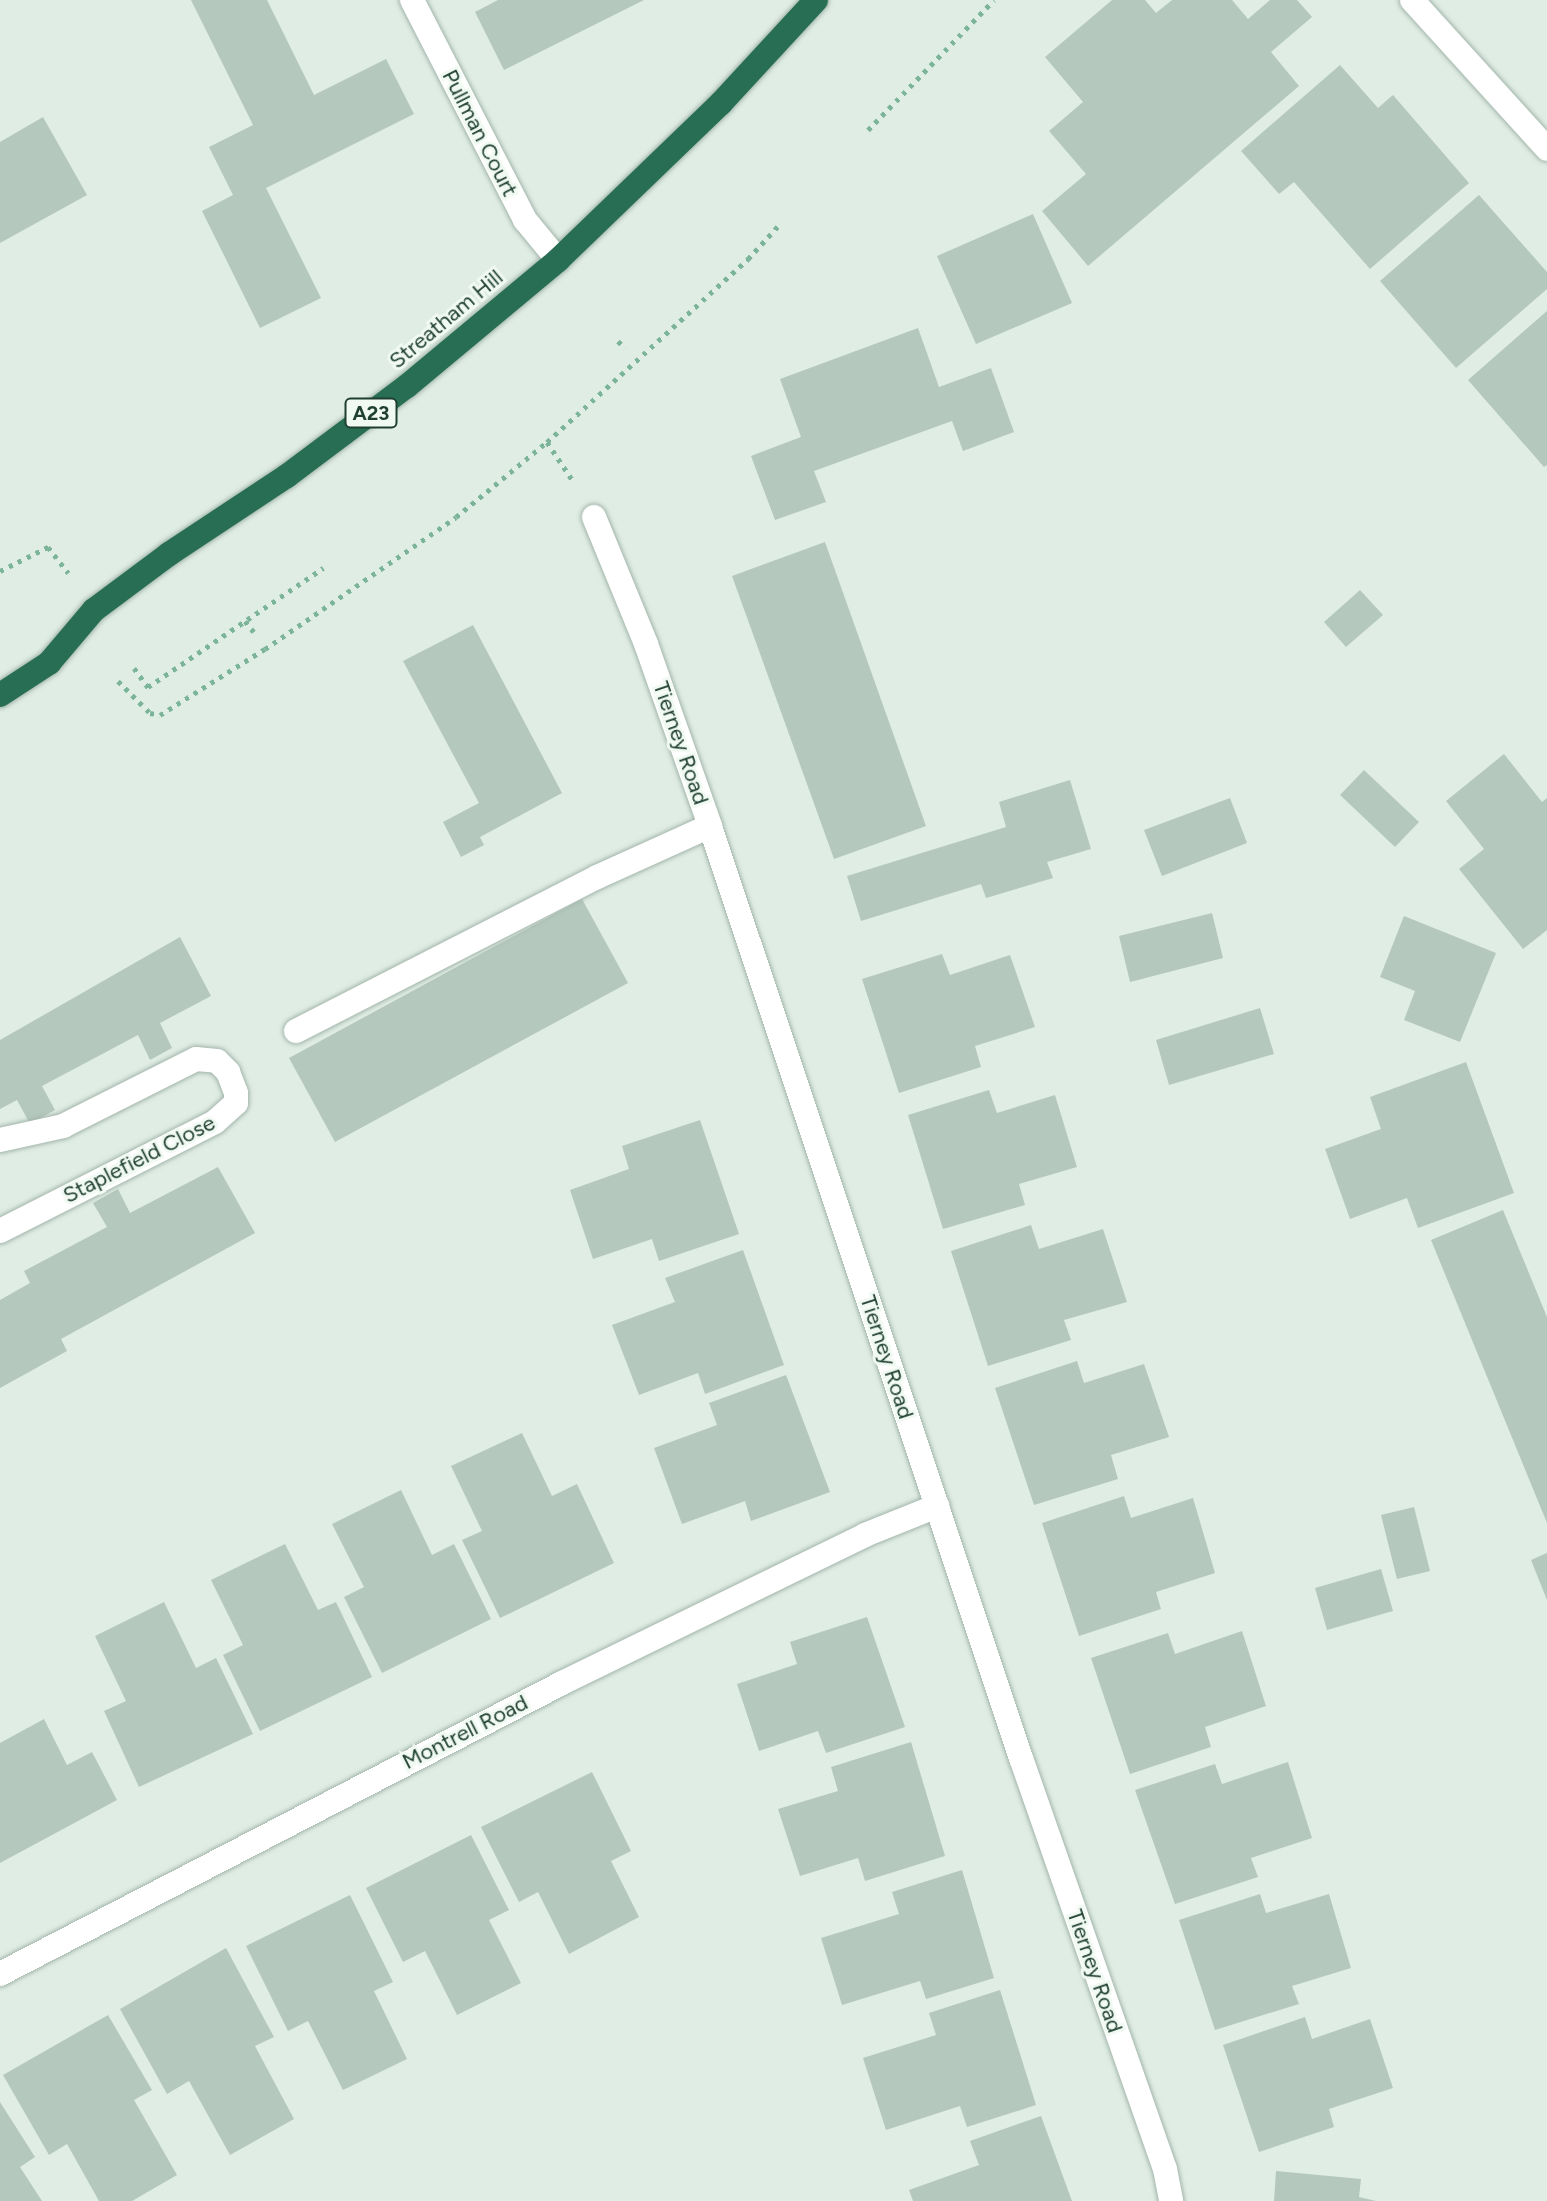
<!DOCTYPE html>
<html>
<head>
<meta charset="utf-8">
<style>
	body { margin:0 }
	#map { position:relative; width:1547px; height:2201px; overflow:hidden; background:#e0ede5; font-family:Figtree,sans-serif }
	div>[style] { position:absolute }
	.building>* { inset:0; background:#b5c8bd }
	.path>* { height:5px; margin-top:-2.5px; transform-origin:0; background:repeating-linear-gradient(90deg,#7cb499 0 4px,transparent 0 10px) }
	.roads { filter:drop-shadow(0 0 2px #a2b5ab) drop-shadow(0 0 2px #a2b5ab) }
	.minor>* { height:24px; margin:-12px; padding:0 12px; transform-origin:12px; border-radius:12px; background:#fff }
	.highway>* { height:24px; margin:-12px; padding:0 12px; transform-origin:12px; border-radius:12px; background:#276e54 }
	span { translate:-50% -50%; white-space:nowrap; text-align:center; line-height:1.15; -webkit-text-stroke:6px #f1f9f3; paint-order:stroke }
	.shield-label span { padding:2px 6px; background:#f1f9f3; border:2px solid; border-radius:6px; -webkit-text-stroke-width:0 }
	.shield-label { font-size:20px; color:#1e3f31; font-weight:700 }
	.street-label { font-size:22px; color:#1e3f31 }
</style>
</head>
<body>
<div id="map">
	<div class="building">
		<i style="clip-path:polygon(191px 0,267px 0,314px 95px,386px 59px,414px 114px,266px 188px,321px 298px,260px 328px,202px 211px,233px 195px,209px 147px,253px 125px)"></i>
		<i style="clip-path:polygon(498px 0,644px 0,504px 70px,475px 12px)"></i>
		<i style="clip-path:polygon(1112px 0,1145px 0,1156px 13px,1172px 0,1232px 0,1248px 19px,1270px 0,1297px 0,1312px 17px,1271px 52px,1299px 86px,1088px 266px,1042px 211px,1086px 174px,1049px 131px,1083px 102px,1045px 57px)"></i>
		<i style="clip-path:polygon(1340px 65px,1378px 108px,1393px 95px,1469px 183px,1370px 269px,1294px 182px,1279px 194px,1241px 151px)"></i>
		<i style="clip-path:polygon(43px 117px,87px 195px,0 243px,0 142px)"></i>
		<i style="clip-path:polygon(1479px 195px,1547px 272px,1547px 289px,1456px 368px,1380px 281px)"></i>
		<i style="clip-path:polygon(1033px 214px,1072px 303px,976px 344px,937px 256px)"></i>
		<i style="clip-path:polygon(1547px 311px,1547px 465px,1544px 467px,1468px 380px)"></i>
		<i style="clip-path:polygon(918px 328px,939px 387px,991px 368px,1014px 432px,963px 451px,952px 421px,814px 471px,826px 502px,775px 520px,751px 456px,801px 437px,780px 379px)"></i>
		<i style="clip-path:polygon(825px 542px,926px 826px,834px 859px,732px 576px)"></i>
		<i style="clip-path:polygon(1360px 590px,1383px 615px,1346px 647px,1324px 622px)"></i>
		<i style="clip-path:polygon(473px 625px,562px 793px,480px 837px,484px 845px,461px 857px,443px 822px,479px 803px,403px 661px)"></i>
		<i style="clip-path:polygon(1504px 754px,1542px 802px,1547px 798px,1547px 930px,1523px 949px,1459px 869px,1484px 849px,1446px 801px)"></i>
		<i style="clip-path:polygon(1364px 770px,1419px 822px,1395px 847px,1340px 795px)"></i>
		<i style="clip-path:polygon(1070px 780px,1091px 849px,1047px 862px,1053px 878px,986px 898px,981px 884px,861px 921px,847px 876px,1006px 827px,999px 802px)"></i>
		<i style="clip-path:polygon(1230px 798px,1247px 843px,1162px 876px,1144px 830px)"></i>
		<i style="clip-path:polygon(582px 899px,628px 983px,335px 1142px,289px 1058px)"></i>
		<i style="clip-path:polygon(1212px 913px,1223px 958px,1130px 982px,1119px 936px)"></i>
		<i style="clip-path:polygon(1404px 916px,1496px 953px,1460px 1042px,1404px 1020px,1415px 991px,1380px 977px)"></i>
		<i style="clip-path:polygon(180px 937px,211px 996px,160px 1023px,172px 1048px,150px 1060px,138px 1035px,42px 1086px,55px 1110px,30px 1124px,17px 1100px,0 1109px,0 1040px)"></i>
		<i style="clip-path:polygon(942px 954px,950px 975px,1010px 955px,1035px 1027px,975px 1046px,981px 1067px,899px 1093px,862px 979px)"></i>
		<i style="clip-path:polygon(1260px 1008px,1274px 1054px,1169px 1085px,1156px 1040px)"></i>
		<i style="clip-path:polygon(1466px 1062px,1514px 1193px,1418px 1228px,1407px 1198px,1350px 1219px,1325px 1149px,1381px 1129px,1370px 1097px)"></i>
		<i style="clip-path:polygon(989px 1090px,997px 1113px,1055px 1095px,1077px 1167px,1019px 1184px,1025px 1205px,943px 1229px,908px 1115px)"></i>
		<i style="clip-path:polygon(700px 1120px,739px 1234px,659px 1261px,652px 1239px,593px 1259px,570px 1190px,629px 1169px,622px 1146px)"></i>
		<i style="clip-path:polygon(218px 1167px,255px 1233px,61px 1339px,67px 1351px,0 1388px,0 1300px,30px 1283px,24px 1271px,107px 1227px,93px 1203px,118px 1189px,130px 1213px)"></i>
		<i style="clip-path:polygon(1503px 1210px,1547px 1317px,1547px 1523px,1431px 1240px)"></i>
		<i style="clip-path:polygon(1031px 1225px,1039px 1249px,1103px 1229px,1127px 1302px,1064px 1320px,1071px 1340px,988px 1366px,951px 1251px)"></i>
		<i style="clip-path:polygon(743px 1250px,784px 1365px,705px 1394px,698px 1373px,639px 1395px,612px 1325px,675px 1302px,665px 1278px)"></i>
		<i style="clip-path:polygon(1077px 1361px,1084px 1383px,1144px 1364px,1169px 1437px,1111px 1455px,1118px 1479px,1034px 1505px,995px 1388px)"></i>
		<i style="clip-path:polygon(786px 1375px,830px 1492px,751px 1521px,745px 1501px,682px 1524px,654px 1448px,717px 1425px,709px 1403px)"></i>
		<i style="clip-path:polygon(522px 1433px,552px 1496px,577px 1484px,614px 1563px,500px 1618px,462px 1540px,482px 1531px,451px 1466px)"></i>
		<i style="clip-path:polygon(401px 1490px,432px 1555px,454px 1544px,491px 1619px,382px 1673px,344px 1597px,364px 1587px,332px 1524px)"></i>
		<i style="clip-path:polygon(1124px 1496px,1131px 1518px,1193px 1498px,1215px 1573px,1156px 1592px,1161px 1609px,1079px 1636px,1042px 1523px)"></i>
		<i style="clip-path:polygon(1414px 1507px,1430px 1571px,1397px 1579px,1381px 1515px)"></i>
		<i style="clip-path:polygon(285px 1544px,318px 1610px,336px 1602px,372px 1677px,260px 1731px,223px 1655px,243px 1645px,211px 1580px)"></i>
		<i style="clip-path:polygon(1547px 1553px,1547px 1600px,1531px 1560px)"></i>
		<i style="clip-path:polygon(1381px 1569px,1393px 1611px,1327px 1630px,1315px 1588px)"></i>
		<i style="clip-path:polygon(164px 1602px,196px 1668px,216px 1658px,253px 1734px,139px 1787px,104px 1711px,126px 1701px,95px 1636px)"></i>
		<i style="clip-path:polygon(867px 1617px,905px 1727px,826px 1753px,818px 1731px,759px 1751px,737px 1684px,797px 1664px,790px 1642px)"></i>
		<i style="clip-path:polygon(1242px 1631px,1266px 1706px,1205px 1727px,1211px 1747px,1130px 1774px,1091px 1658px,1168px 1633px,1175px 1654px)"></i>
		<i style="clip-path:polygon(44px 1719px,67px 1765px,92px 1752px,117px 1800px,0 1863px,0 1743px)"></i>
		<i style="clip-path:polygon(911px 1742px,945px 1856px,865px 1881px,858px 1858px,800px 1876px,778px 1809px,838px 1791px,831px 1767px)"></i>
		<i style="clip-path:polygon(1288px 1762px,1312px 1838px,1251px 1858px,1258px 1877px,1175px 1904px,1135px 1790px,1215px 1764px,1222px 1784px)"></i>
		<i style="clip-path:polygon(592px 1772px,631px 1851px,611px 1861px,639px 1917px,569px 1954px,538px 1892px,519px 1902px,481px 1827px)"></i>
		<i style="clip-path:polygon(471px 1835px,509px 1910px,489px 1920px,521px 1983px,457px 2015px,425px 1951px,403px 1962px,366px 1888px)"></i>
		<i style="clip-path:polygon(962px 1870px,994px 1978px,926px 1999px,920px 1981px,842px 2005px,821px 1938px,899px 1914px,892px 1892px)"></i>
		<i style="clip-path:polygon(1260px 1894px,1266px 1913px,1329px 1894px,1351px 1968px,1292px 1986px,1299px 2004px,1215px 2030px,1179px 1920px)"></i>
		<i style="clip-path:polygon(350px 1895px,393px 1982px,374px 1991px,407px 2059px,343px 2090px,308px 2021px,288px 2031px,246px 1946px)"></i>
		<i style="clip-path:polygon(226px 1948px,274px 2037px,255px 2046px,294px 2119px,230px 2155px,189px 2081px,167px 2094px,120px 2009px)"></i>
		<i style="clip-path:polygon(1000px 1990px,1036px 2105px,967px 2127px,960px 2106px,886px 2130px,863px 2058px,936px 2035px,929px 2013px)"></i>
		<i style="clip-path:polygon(108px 2015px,152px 2090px,134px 2100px,177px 2175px,132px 2201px,99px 2201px,67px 2144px,49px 2155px,3px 2075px)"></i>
		<i style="clip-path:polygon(1305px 2017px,1312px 2039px,1370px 2019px,1393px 2088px,1329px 2109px,1334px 2127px,1259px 2152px,1223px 2045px)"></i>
		<i style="clip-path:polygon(0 2102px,35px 2157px,20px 2167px,42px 2201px,0 2201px)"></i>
		<i style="clip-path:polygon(1041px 2116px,1072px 2201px,913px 2201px,909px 2190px,979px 2165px,970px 2141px)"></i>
		<i style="clip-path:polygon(1276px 2171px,1361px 2179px,1359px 2197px,1376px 2201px,1274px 2201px)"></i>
	</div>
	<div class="path">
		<i style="left:868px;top:130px;width:181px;rotate:-45.9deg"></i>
		<i style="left:618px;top:341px;width:10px;rotate:45deg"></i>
		<i style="left:547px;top:442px;width:47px;rotate:56.3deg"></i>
		<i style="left:0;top:571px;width:54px;rotate:-26.6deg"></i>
		<i style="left:48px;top:547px;width:33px;rotate:52deg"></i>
		<i style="left:245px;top:621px;width:14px;rotate:51deg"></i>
		<i style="left:134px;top:668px;width:24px;rotate:54deg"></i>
		<i style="left:148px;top:687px;width:212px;rotate:-34.2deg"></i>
		<i style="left:118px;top:681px;width:45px;rotate:45deg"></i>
		<i style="left:150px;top:713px;width:10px;rotate:11deg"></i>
		<i style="left:160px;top:715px;width:124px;rotate:-32.2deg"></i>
		<i style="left:265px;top:649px;width:232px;rotate:-34.6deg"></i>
		<i style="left:456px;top:517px;width:118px;rotate:-39.5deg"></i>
		<i style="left:547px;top:442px;width:272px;rotate:-42.3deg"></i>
		<i style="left:748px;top:259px;width:46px;rotate:-47.6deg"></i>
	</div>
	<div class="roads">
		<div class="minor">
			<i style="left:412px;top:0;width:247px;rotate:62.8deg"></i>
			<i style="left:525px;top:220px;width:52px;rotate:50.5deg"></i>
			<i style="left:1412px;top:0;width:201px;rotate:47.8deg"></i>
			<i style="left:594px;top:517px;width:137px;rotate:67.7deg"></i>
			<i style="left:646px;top:644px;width:193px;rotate:70.6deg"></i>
			<i style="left:710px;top:826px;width:983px;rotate:71.55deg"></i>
			<i style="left:1021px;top:1758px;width:435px;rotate:70.7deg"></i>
			<i style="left:1165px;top:2169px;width:33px;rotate:79deg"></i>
			<i style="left:296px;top:1031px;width:338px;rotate:-27.1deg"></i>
			<i style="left:597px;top:877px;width:124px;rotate:-24.3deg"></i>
			<i style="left:0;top:1140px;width:65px;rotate:-12.5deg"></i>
			<i style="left:63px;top:1126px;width:149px;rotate:-26.7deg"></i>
			<i style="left:196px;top:1059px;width:21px;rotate:5deg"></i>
			<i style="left:217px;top:1061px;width:16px;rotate:45deg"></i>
			<i style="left:228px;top:1072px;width:22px;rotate:69deg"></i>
			<i style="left:236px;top:1093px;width:10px;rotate:90deg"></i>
			<i style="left:236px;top:1103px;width:28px;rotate:138deg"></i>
			<i style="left:215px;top:1122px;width:241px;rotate:153.1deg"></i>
			<i style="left:0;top:1974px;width:633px;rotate:-27.37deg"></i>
			<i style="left:562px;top:1683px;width:337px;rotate:-26deg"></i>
			<i style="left:865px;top:1535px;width:78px;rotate:-21.9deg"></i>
		</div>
		<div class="highway">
			<i style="left:0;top:695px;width:59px;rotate:-33.1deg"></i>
			<i style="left:49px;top:663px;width:70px;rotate:-49.7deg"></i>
			<i style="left:94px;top:610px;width:94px;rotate:-36.7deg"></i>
			<i style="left:169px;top:554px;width:141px;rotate:-33.5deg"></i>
			<i style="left:287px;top:476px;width:150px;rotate:-36.9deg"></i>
			<i style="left:407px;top:386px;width:197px;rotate:-39.8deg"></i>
			<i style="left:558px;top:260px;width:226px;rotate:-43.9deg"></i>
			<i style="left:721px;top:103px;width:140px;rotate:-47.3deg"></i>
		</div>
	</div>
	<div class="shield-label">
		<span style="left:371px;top:413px">A23</span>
	</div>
	<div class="street-label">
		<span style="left:480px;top:133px;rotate:63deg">Pullman Court</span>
		<span style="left:446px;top:319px;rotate:-40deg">Streatham Hill</span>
		<span style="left:681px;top:743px;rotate:71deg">Tierney Road</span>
		<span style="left:139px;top:1159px;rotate:-27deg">Staplefield Close</span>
		<span style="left:887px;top:1357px;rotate:72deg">Tierney Road</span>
		<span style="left:465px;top:1732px;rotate:-27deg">Montrell Road</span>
		<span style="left:1095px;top:1971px;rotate:71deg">Tierney Road</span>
	</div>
</div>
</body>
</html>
